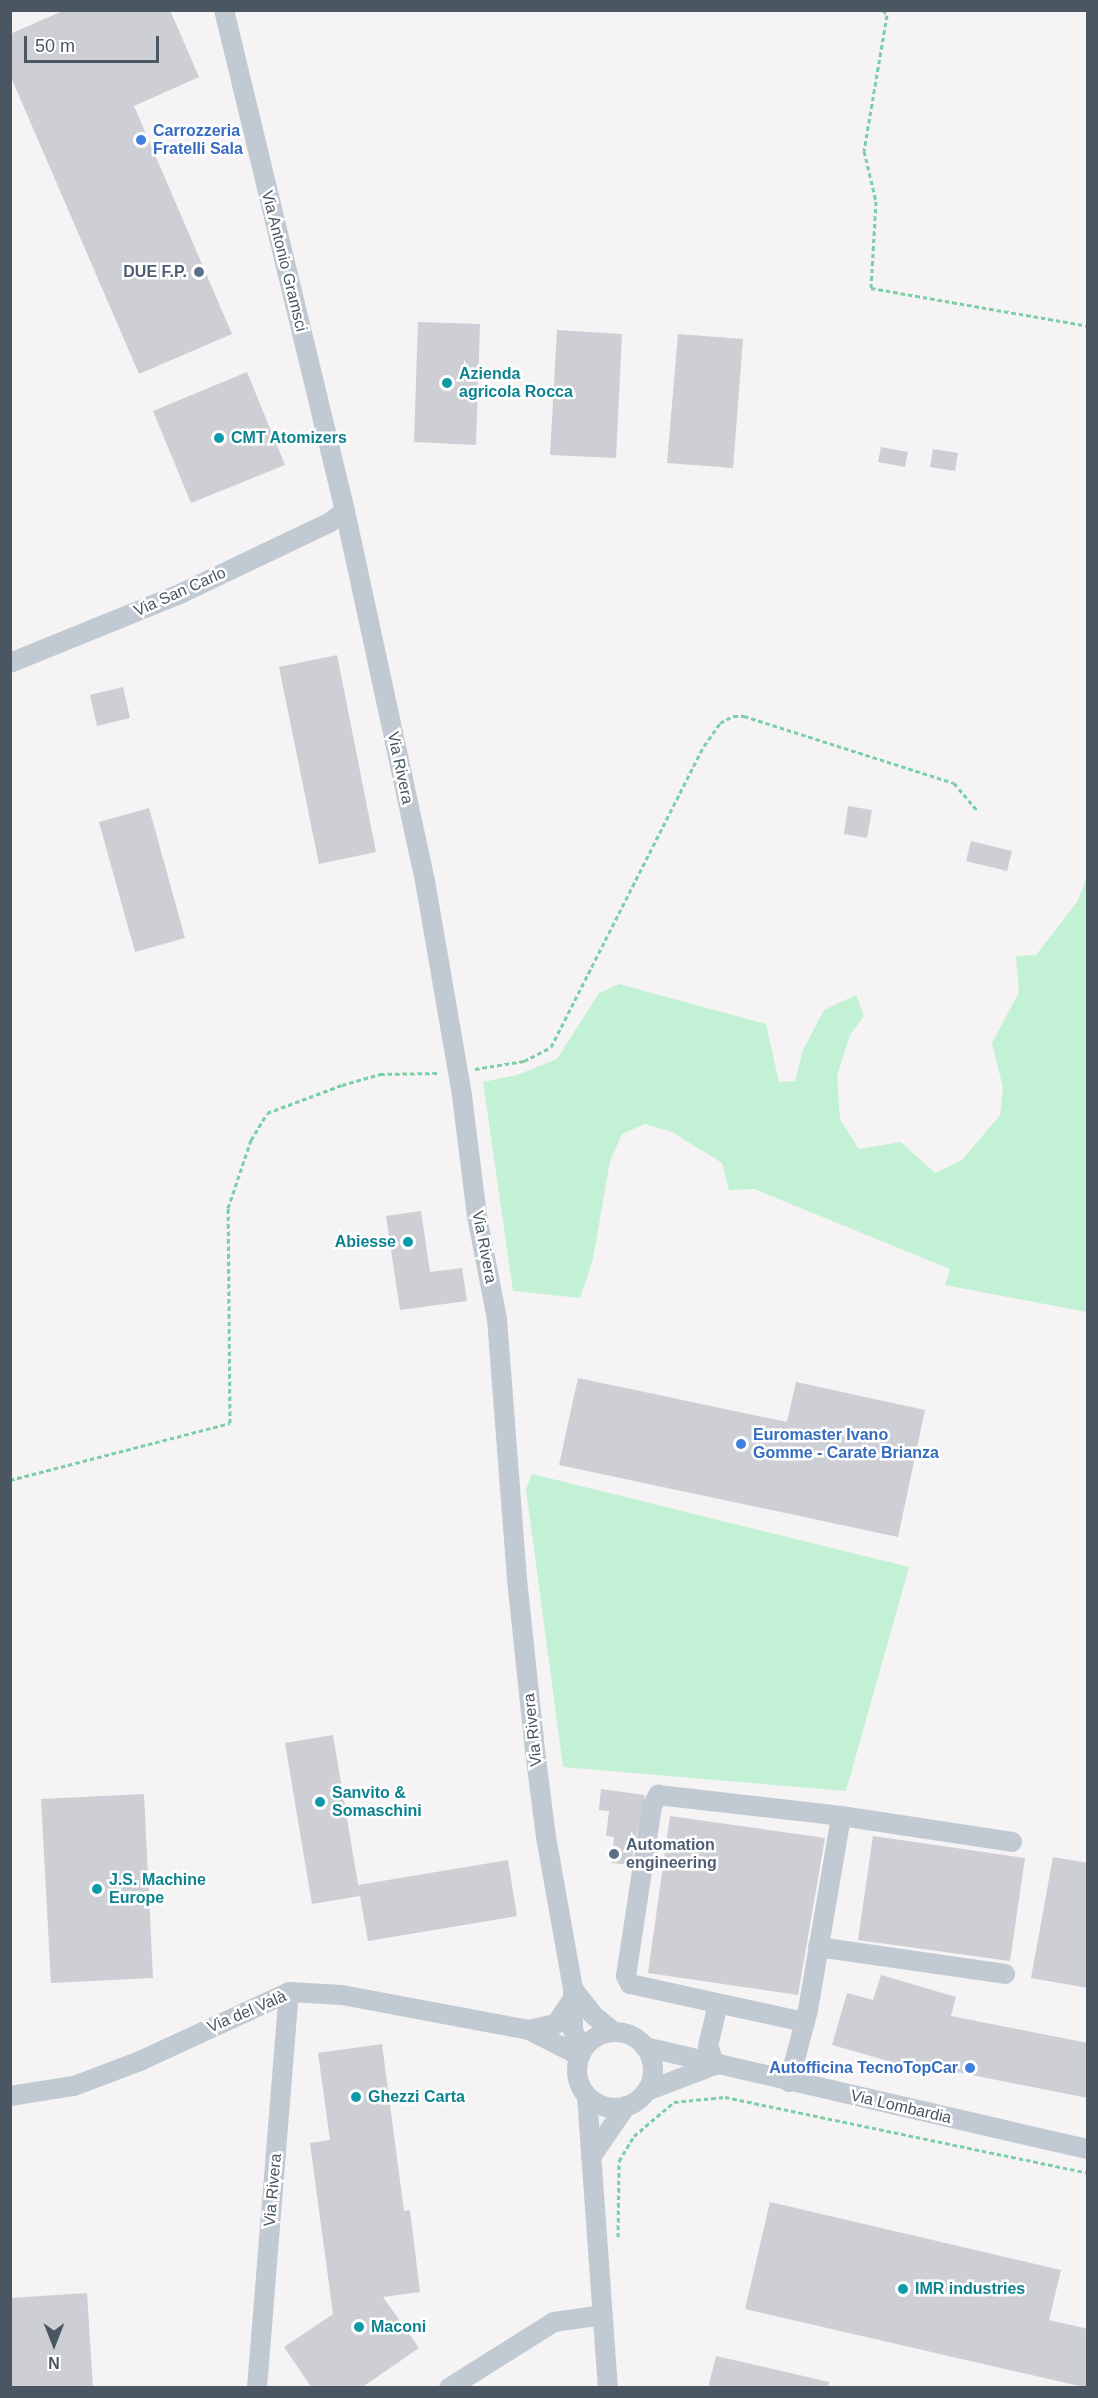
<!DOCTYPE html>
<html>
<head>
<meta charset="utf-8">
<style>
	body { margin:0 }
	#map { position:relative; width:1098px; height:2398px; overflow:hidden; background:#f5f3f3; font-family:Arial,sans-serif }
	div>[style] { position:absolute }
	.green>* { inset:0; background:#c3f1d5 }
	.building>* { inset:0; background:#cdcfd5 }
	.path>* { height:3px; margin-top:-1.5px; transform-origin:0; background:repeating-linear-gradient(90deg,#7ad0a6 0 4.5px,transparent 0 7.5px) }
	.minor>* { height:20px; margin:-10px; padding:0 10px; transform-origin:10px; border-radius:10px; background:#c1cad2 }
	.minor>.ring { margin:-10px; padding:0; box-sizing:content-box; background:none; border:20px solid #c1cad2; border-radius:50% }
	.dots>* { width:16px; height:16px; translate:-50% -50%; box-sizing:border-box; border:3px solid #fff; border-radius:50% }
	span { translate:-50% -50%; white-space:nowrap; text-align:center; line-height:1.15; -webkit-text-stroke:5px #fff; paint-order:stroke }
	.shop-label { font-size:16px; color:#366cbe; font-weight:700 }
	.left { translate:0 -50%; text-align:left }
	.right { translate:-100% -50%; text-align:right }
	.street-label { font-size:16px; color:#4a5661 }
	.service-label { font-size:16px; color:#4e5e75; font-weight:700 }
	.culture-label { font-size:16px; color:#0d838f; font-weight:700 }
	.frame { position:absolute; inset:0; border:12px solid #4a5661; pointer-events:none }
	.north { position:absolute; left:24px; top:2314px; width:60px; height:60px; -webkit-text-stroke:4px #fff; paint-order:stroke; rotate:180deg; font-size:16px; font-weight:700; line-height:24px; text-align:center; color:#4a5661 }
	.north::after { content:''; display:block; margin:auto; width:21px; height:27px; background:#4a5661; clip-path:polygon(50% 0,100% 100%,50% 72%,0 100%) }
	.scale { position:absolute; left:24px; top:36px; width:135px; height:27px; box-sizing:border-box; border:3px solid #4a5661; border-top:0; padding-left:8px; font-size:18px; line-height:21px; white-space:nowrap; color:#4a5661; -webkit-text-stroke:4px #fff; paint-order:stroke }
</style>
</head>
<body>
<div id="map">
	<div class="green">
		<i style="clip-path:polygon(1087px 878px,1087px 1312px,945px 1285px,950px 1269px,754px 1189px,729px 1190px,722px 1163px,672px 1132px,645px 1124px,622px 1134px,610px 1161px,593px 1259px,580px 1298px,513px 1291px,483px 1082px,517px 1075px,557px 1059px,599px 993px,619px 984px,766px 1024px,779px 1082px,795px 1081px,803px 1050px,824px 1010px,856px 995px,864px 1016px,850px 1035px,837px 1076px,840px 1119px,859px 1149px,901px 1142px,935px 1173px,962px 1160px,1000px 1115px,1003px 1088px,992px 1043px,1019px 992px,1016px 956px,1036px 955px,1077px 902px)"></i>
		<i style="clip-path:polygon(532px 1474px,909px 1567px,846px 1791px,563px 1767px,526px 1489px)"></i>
	</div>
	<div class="building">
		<i style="clip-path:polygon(65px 10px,170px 10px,199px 77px,134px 106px,232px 334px,139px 374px,10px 75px,10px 34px)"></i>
		<i style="clip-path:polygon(418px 322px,480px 324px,476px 445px,414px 442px)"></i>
		<i style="clip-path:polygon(557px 330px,622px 334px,616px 458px,550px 455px)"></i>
		<i style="clip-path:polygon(678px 334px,743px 339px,733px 468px,667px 463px)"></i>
		<i style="clip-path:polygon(247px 372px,285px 465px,191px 503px,153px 411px)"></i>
		<i style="clip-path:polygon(881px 447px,908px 452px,905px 467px,878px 462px)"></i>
		<i style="clip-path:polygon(933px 449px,958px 453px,955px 471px,930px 467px)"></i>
		<i style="clip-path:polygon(337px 655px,376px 852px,319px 864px,279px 667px)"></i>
		<i style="clip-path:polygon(123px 687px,130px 718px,97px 726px,90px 695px)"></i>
		<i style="clip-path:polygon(848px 806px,872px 810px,867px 838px,844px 834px)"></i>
		<i style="clip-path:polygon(149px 808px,185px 938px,135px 952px,99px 822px)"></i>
		<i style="clip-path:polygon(971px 841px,1012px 851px,1007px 871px,966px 861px)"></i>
		<i style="clip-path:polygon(421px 1211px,430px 1272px,462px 1268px,467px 1301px,400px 1310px,386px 1216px)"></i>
		<i style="clip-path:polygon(578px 1378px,787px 1422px,796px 1382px,925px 1410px,898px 1537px,559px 1465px)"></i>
		<i style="clip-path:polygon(333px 1735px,360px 1896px,312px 1904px,285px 1743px)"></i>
		<i style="clip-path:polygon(601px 1789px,645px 1795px,631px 1865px,611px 1863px,614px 1837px,606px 1836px,609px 1811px,599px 1810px)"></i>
		<i style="clip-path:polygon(144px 1794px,153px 1978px,51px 1983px,41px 1799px)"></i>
		<i style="clip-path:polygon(670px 1816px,825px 1838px,798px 1995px,648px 1973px)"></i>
		<i style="clip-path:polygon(873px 1836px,1025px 1858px,1010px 1961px,858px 1940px)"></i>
		<i style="clip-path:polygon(1053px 1857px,1088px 1863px,1088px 1988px,1031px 1978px)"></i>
		<i style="clip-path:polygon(508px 1860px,517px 1916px,368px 1941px,358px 1885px)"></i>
		<i style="clip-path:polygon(881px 1975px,956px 1997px,951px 2016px,1088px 2043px,1088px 2098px,936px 2068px,934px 2074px,832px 2045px,847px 1993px,873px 2000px)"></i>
		<i style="clip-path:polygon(382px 2044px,404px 2211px,410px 2210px,420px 2292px,383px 2297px,419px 2348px,361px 2388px,312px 2388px,284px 2347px,333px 2314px,310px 2143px,330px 2140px,318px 2053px)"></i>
		<i style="clip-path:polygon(770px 2202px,1061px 2270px,1049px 2320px,1088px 2329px,1088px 2388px,745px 2309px)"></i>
		<i style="clip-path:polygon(87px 2293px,93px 2388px,12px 2388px,10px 2298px)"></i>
		<i style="clip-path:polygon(716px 2356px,829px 2382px,828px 2388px,708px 2388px)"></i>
	</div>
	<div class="path">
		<i style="left:883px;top:10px;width:6px;rotate:51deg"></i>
		<i style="left:887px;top:15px;width:138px;rotate:99.6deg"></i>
		<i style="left:864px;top:151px;width:51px;rotate:76.5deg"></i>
		<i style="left:876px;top:201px;width:87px;rotate:93.3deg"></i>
		<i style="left:871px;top:288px;width:220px;rotate:9.9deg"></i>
		<i style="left:475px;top:1069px;width:50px;rotate:-9.3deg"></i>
		<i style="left:524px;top:1061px;width:30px;rotate:-27deg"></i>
		<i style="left:551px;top:1047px;width:338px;rotate:-63.1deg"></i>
		<i style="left:704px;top:746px;width:28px;rotate:-55deg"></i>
		<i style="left:720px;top:723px;width:15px;rotate:-28deg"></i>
		<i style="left:733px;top:716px;width:11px"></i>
		<i style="left:744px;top:716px;width:220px;rotate:17.7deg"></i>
		<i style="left:954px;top:783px;width:35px;rotate:50deg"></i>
		<i style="left:10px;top:1480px;width:227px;rotate:-14.5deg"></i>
		<i style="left:230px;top:1423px;width:215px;rotate:-90.5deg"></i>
		<i style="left:228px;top:1208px;width:72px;rotate:-71.3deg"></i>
		<i style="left:251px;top:1140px;width:31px;rotate:-59deg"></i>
		<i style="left:267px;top:1113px;width:80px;rotate:-20.5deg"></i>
		<i style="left:342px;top:1085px;width:40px;rotate:-16deg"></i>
		<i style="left:380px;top:1074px;width:59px;rotate:-1deg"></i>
		<i style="left:618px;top:2237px;width:76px;rotate:-89.2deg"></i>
		<i style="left:619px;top:2161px;width:29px;rotate:-59deg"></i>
		<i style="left:634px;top:2136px;width:52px;rotate:-40.4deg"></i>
		<i style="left:674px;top:2102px;width:51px;rotate:-5.6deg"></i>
		<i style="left:725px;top:2097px;width:371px;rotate:11.8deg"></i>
	</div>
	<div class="minor">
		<i style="left:224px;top:10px;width:515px;rotate:76.42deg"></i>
		<i style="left:345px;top:511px;width:379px;rotate:77.8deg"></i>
		<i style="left:425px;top:881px;width:218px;rotate:80.2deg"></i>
		<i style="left:462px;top:1096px;width:121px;rotate:82.9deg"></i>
		<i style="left:477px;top:1216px;width:105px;rotate:79deg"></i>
		<i style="left:497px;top:1319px;width:261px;rotate:85.6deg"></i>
		<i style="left:517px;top:1579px;width:173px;rotate:84deg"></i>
		<i style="left:535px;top:1751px;width:87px;rotate:82.7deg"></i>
		<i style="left:546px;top:1837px;width:154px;rotate:79.9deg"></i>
		<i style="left:573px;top:1989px;width:41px;rotate:90deg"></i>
		<i style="left:573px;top:2030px;width:23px;rotate:67deg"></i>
		<i style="left:10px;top:663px;width:186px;rotate:-22.1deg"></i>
		<i style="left:182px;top:593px;width:163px;rotate:-25.5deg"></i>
		<i style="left:329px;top:523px;width:20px;rotate:-37deg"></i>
		<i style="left:818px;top:1947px;width:189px;rotate:8.2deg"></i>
		<i style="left:573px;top:1989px;width:33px;rotate:52deg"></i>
		<i style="left:593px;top:2015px;width:27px;rotate:39deg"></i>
		<i style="left:804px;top:2022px;width:178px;rotate:-167.7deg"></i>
		<i style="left:630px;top:1984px;width:9px;rotate:-117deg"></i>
		<i style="left:626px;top:1976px;width:172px;rotate:-81.3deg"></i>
		<i style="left:652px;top:1806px;width:13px;rotate:-61deg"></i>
		<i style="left:658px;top:1795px;width:184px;rotate:6.5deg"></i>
		<i style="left:529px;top:2030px;width:57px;rotate:27deg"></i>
		<i class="ring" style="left:577px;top:2032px;width:56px;height:56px"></i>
		<i style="left:645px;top:2047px;width:455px;rotate:13deg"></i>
		<i style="left:715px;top:2065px;width:20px;rotate:-110deg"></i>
		<i style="left:708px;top:2046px;width:43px;rotate:-76.6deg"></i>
		<i style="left:789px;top:2082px;width:74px;rotate:-75.2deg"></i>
		<i style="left:808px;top:2010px;width:197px;rotate:-80.3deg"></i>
		<i style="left:841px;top:1816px;width:173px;rotate:8.6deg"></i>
		<i style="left:647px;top:2091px;width:73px;rotate:-20.9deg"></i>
		<i style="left:10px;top:2096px;width:65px;rotate:-8.9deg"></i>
		<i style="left:74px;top:2086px;width:71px;rotate:-20.7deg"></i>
		<i style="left:140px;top:2061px;width:164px;rotate:-24.8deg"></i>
		<i style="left:289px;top:1992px;width:53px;rotate:3.2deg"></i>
		<i style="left:342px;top:1995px;width:190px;rotate:10.6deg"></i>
		<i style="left:529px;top:2030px;width:28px;rotate:-13deg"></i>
		<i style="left:556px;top:2024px;width:29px;rotate:-56deg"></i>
		<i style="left:587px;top:2096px;width:293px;rotate:85.9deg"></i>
		<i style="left:591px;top:2157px;width:62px;rotate:-55.5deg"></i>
		<i style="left:257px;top:2388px;width:397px;rotate:-85.4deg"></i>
		<i style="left:449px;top:2388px;width:124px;rotate:-32.2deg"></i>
		<i style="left:554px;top:2322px;width:49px;rotate:-8.1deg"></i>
	</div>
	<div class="dots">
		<i style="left:141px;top:140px;background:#3f7fe0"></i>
		<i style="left:199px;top:272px;background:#5c6f8a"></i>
		<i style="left:447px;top:383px;background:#0f9aa8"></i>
		<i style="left:219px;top:438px;background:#0f9aa8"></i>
		<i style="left:408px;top:1242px;background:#0f9aa8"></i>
		<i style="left:741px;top:1444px;background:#3f7fe0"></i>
		<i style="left:320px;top:1802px;background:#0f9aa8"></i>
		<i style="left:614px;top:1854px;background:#5c6f8a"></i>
		<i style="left:97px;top:1889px;background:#0f9aa8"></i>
		<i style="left:970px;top:2068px;background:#3f7fe0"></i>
		<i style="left:356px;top:2097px;background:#0f9aa8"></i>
		<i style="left:903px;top:2289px;background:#0f9aa8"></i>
		<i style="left:359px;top:2327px;background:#0f9aa8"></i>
	</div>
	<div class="shop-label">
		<span class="left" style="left:153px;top:140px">Carrozzeria<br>Fratelli Sala</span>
		<span class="left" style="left:753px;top:1444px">Euromaster Ivano<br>Gomme - Carate Brianza</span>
		<span class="right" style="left:958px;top:2068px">Autofficina TecnoTopCar</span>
	</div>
	<div class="street-label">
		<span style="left:284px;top:261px;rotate:76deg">Via Antonio Gramsci</span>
		<span style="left:180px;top:592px;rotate:-24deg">Via San Carlo</span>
		<span style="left:400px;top:768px;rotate:78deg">Via Rivera</span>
		<span style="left:484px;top:1247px;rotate:79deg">Via Rivera</span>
		<span style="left:533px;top:1730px;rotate:-96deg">Via Rivera</span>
		<span style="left:247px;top:2012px;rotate:-23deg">Via del Valà</span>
		<span style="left:901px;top:2107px;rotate:13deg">Via Lombardia</span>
		<span style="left:273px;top:2190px;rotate:-85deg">Via Rivera</span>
	</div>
	<div class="service-label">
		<span class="right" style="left:187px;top:272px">DUE F.P.</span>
		<span class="left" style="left:626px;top:1854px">Automation<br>engineering</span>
	</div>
	<div class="culture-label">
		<span class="left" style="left:459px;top:383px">Azienda<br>agricola Rocca</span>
		<span class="left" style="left:231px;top:438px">CMT Atomizers</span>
		<span class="right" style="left:396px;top:1242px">Abiesse</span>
		<span class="left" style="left:332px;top:1802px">Sanvito &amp;<br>Somaschini</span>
		<span class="left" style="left:109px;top:1889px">J.S. Machine<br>Europe</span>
		<span class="left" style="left:368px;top:2097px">Ghezzi Carta</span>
		<span class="left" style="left:915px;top:2289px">IMR industries</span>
		<span class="left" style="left:371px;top:2327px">Maconi</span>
	</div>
	<div class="frame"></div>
	<div class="north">N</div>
	<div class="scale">50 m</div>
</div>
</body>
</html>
